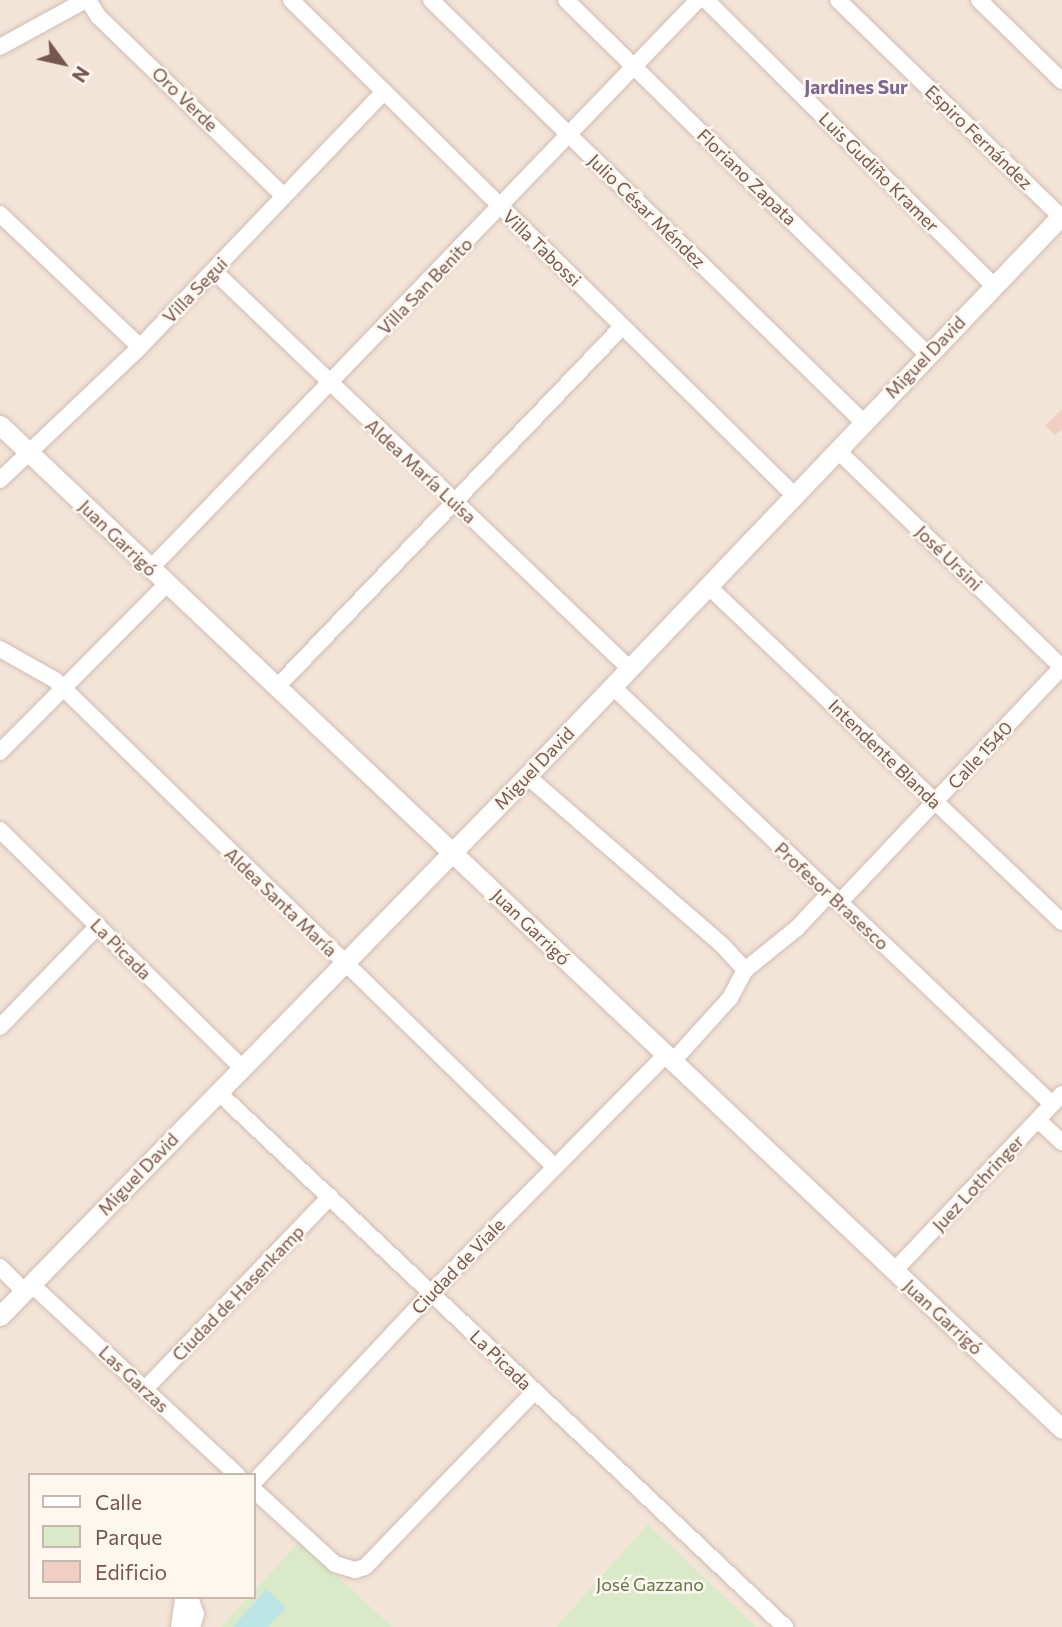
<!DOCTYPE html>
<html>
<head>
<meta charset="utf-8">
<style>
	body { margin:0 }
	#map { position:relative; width:1062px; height:1627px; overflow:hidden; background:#fcf3ea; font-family:Commissioner,sans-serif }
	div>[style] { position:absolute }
	.residential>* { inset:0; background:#f3e4d8 }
	.green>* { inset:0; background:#daeac8 }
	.water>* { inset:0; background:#bee5e5 }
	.building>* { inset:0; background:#f0cfc2 }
	.roads { filter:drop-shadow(0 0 2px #d0bcb2) drop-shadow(0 0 2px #d0bcb2) }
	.minor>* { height:16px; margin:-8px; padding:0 8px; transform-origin:8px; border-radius:8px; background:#fff }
	.tertiary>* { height:19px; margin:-9.5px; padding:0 9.5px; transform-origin:9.5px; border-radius:9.5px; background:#fff }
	span { translate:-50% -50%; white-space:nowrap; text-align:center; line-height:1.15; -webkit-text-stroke:5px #fef7f0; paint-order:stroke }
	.street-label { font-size:18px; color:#76574d }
	.park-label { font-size:18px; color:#5d7b45 }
	.neighbourhood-label { font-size:19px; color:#7d6692; font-weight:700 }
	.legend { position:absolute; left:28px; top:1473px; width:228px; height:126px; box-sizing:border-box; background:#fef7f0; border:2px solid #c8b7af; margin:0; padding:9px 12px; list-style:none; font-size:21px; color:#76574d }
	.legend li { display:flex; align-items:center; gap:14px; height:35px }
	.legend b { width:35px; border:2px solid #c8b7af }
	.north { position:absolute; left:28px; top:28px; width:70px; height:70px; -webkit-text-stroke:5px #fef7f0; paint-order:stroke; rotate:123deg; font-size:19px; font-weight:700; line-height:28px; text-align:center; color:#76574d }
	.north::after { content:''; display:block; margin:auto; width:24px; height:32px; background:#76574d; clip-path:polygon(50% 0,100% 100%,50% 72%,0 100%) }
</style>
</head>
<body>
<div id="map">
	<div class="residential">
		<i style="clip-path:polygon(evenodd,0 0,1062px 0,1062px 1627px,0 1627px,0 0,30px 1475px,254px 1475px,254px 1597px,30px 1597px,30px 1475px)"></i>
	</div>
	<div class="green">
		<i style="clip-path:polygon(648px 1524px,756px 1627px,556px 1627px)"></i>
		<i style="clip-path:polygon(300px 1541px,392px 1627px,221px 1627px,248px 1597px,254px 1597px,254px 1591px)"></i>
	</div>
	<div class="water">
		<i style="clip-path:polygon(266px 1589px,286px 1607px,268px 1627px,233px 1627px)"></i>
	</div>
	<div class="building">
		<i style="clip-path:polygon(1062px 409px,1062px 429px,1055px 435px,1045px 426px)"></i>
	</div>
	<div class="roads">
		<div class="minor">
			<i style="left:88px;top:0;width:19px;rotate:58deg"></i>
			<i style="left:98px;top:16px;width:259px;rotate:44.1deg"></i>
			<i style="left:291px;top:0;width:706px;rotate:44.54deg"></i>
			<i style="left:431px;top:0;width:604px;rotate:44.33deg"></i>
			<i style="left:566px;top:0;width:506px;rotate:44.44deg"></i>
			<i style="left:706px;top:0;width:404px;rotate:44.8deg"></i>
			<i style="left:838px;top:0;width:310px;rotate:44.2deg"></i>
			<i style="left:979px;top:0;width:116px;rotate:44.3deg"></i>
			<i style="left:0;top:47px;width:98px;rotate:-28.7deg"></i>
			<i style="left:0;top:214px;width:193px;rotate:43.5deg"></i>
			<i style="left:214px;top:271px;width:576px;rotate:43.73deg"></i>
			<i style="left:837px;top:450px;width:313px;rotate:44deg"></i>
			<i style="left:0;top:480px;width:193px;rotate:-43.5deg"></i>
			<i style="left:140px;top:347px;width:352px;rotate:-46.3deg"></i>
			<i style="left:150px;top:569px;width:790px;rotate:-46.08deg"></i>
			<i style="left:708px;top:586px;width:488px;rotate:43.5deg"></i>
			<i style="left:0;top:649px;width:63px;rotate:29.4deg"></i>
			<i style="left:55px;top:680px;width:698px;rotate:44.25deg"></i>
			<i style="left:613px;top:687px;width:605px;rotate:43.53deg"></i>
			<i style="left:276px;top:688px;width:500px;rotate:-46.22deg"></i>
			<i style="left:0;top:752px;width:237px;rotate:-45.2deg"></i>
			<i style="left:527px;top:776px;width:259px;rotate:40.9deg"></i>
			<i style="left:723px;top:946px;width:33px;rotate:47deg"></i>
			<i style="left:745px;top:970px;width:32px;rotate:118deg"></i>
			<i style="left:730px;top:998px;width:85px;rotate:132.1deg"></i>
			<i style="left:0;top:830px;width:339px;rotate:44.5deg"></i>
			<i style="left:839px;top:903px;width:325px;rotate:-46.6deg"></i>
			<i style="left:745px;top:970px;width:67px;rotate:-38.9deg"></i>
			<i style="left:797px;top:928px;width:47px;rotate:-46.7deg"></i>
			<i style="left:0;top:1027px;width:141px;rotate:-45.9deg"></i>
			<i style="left:218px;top:1092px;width:780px;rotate:43.34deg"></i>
			<i style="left:1038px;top:1120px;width:33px;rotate:43deg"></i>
			<i style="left:0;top:1267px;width:34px;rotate:45deg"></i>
			<i style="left:894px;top:1271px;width:244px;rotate:-46.5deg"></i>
			<i style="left:31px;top:1284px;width:281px;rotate:42.8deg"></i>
			<i style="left:145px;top:1389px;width:267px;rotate:-46.1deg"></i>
			<i style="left:254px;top:1482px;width:259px;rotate:-46.9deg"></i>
			<i style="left:431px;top:1293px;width:334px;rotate:-45.4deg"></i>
			<i style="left:254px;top:1490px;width:110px;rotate:42.4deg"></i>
			<i style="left:335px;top:1564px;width:21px;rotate:17deg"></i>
			<i style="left:355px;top:1570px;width:10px;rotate:-17deg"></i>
			<i style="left:365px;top:1567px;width:243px;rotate:-46deg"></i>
			<i style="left:190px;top:1597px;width:18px;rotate:71deg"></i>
			<i style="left:196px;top:1614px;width:14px;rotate:107deg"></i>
			<i style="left:179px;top:1627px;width:30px;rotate:-82deg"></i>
		</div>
		<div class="tertiary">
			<i style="left:0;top:425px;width:1461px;rotate:43.39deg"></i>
			<i style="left:0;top:1316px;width:755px;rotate:-45.7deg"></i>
			<i style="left:527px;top:776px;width:775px;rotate:-46.36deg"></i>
		</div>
	</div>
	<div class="street-label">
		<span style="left:185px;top:99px;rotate:44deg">Oro Verde</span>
		<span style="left:979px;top:137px;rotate:44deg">Espiro Fernández</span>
		<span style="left:879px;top:172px;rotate:45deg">Luis Gudiño Kramer</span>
		<span style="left:747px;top:177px;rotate:44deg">Floriano Zapata</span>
		<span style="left:647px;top:211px;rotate:44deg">Julio César Méndez</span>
		<span style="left:542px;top:248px;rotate:44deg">Villa Tabossi</span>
		<span style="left:425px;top:286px;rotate:-46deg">Villa San Benito</span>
		<span style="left:195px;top:290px;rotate:-46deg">Villa Segui</span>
		<span style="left:925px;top:357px;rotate:-46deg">Miguel David</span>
		<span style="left:421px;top:471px;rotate:43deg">Aldea María Luisa</span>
		<span style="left:118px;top:538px;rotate:44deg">Juan Garrigó</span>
		<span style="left:949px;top:558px;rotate:44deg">José Ursini</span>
		<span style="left:885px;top:754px;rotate:44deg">Intendente Blanda</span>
		<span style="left:980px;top:755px;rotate:-47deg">Calle 1540</span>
		<span style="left:534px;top:768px;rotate:-46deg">Miguel David</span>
		<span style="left:832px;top:896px;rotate:43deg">Profesor Brasesco</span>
		<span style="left:281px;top:902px;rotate:44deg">Aldea Santa María</span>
		<span style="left:531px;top:927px;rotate:44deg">Juan Garrigó</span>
		<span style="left:121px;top:949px;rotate:45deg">La Picada</span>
		<span style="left:138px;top:1174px;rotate:-46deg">Miguel David</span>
		<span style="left:978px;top:1183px;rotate:-47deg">Juez Lothringer</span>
		<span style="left:458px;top:1266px;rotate:-46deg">Ciudad de Viale</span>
		<span style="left:238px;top:1293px;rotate:-46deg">Ciudad de Hasenkamp</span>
		<span style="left:943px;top:1317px;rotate:43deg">Juan Garrigó</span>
		<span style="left:501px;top:1360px;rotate:44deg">La Picada</span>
		<span style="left:134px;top:1379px;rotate:43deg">Las Garzas</span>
	</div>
	<div class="park-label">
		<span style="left:650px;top:1584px">José Gazzano</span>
	</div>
	<div class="neighbourhood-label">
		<span style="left:856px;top:87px">Jardines Sur</span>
	</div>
	<ul class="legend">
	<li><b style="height:9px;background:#fff"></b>Calle</li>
	<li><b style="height:19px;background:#daeac8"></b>Parque</li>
	<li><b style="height:19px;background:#f0cfc2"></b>Edificio</li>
	</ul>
	<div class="north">N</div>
</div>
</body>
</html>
